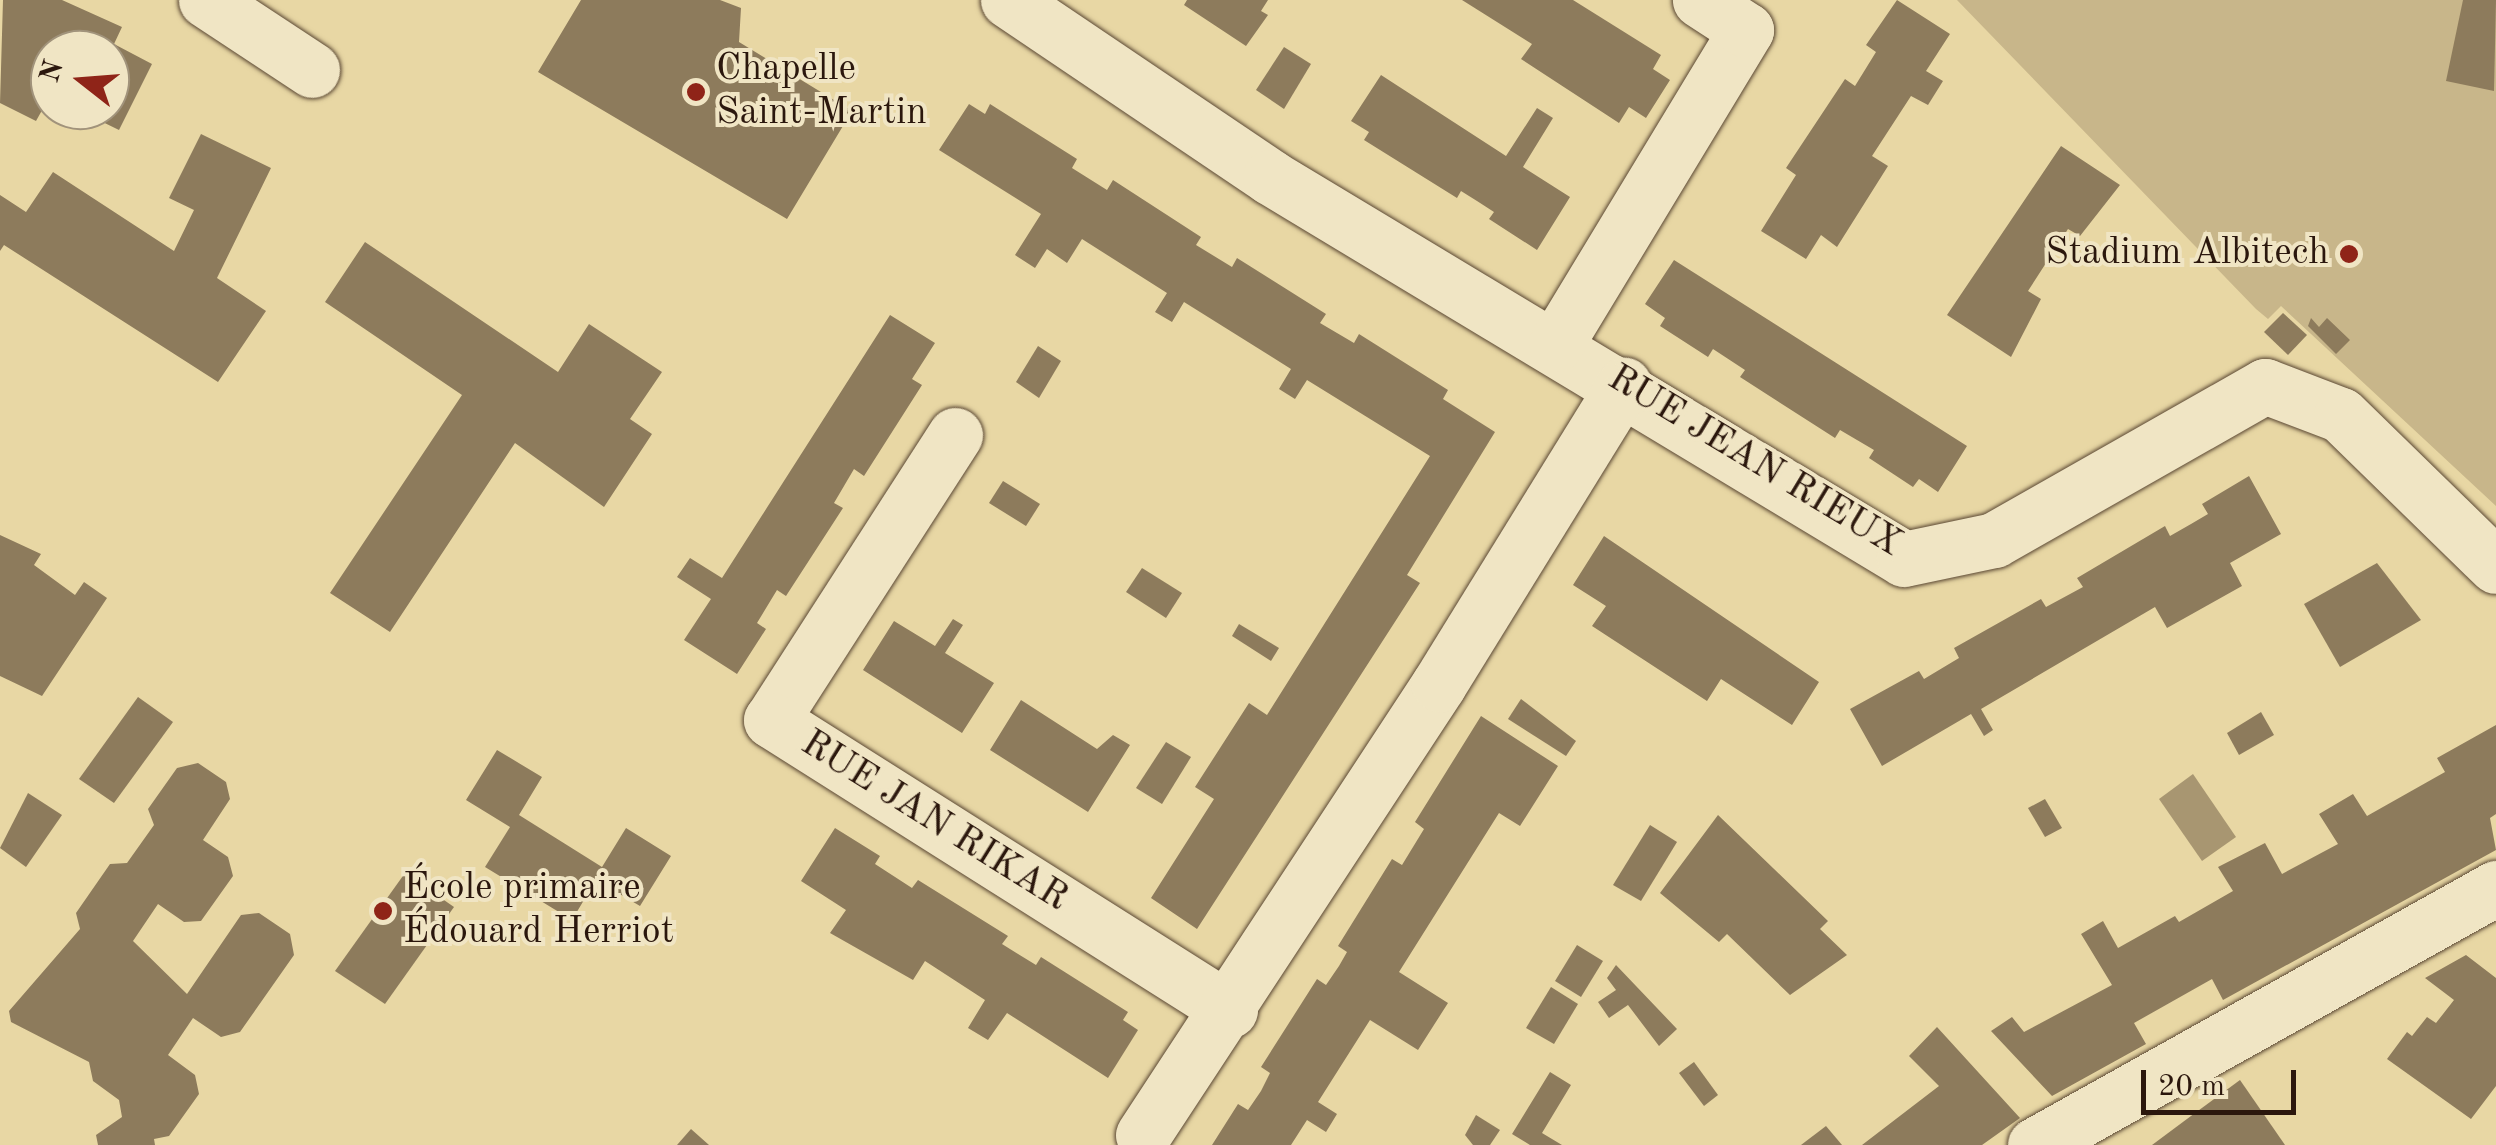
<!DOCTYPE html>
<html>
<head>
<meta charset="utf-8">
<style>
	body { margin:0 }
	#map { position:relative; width:2496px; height:1145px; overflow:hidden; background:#e8d7a4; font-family:"Old Standard TT",serif }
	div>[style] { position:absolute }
	.green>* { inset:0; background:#c8b68a }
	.water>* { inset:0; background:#a89671 }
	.building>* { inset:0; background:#8d7b5c }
	.roads { filter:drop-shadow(0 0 2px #5a4733) drop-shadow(0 0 2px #5a4733) }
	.street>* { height:55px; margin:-27.5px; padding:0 27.5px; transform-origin:27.5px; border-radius:27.5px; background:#f0e5c4 }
	.dots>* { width:28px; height:28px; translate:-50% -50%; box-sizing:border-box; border:5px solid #f0e5c4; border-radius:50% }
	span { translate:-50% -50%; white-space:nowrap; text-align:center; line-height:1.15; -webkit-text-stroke:8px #f0e5c4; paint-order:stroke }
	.poi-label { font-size:38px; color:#2b170d }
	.left { translate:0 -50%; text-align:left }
	.right { translate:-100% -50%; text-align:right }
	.street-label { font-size:38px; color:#2b170d }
	.north { position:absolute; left:30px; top:30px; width:100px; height:100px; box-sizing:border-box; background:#f0e5c4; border:2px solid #a1937b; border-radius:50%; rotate:287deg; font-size:28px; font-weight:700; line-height:40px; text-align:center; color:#2b170d }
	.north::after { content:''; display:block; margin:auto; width:35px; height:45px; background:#8f2418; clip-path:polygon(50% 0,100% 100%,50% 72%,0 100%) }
	.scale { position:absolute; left:2141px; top:1070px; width:155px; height:45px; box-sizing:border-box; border:5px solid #2b170d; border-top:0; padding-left:12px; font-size:30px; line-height:35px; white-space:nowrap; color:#2b170d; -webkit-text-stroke:8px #f0e5c4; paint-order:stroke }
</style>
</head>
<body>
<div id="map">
	<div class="green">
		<i style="clip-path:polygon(1957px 0,2496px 0,2496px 506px,2281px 306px,2268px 319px,2256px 309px)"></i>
	</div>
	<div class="water">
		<i style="clip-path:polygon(2193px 774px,2236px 837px,2202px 861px,2159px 799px)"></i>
	</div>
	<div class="building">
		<i style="clip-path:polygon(3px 0,62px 0,122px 27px,114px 44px,152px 64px,119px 130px,78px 110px,110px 110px,110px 50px,50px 50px,50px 96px,36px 121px,0 103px)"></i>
		<i style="clip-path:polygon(581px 0,720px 0,741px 8px,739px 42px,852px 111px,787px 219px,538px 72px)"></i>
		<i style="clip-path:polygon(1187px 0,1268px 0,1261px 11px,1268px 15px,1246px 46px,1184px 5px)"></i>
		<i style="clip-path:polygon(1462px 0,1573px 0,1661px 55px,1653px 69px,1670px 80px,1646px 118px,1629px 107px,1619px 123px,1521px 59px,1532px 44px)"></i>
		<i style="clip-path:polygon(1897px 0,1950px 34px,1926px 71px,1943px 81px,1928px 105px,1911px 96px,1872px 156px,1888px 166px,1837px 247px,1821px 235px,1806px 259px,1761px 231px,1796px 175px,1786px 168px,1845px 79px,1855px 86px,1876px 52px,1866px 45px)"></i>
		<i style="clip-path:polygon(2463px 0,2496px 0,2494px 91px,2446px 81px)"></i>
		<i style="clip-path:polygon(1284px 47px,1311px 64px,1284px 109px,1256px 90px)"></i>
		<i style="clip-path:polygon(1381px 75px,1506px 156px,1537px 108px,1553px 118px,1523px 167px,1570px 197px,1537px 250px,1489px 219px,1494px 212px,1477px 201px,1461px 191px,1457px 198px,1364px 140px,1369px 132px,1351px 121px)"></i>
		<i style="clip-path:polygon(969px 104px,985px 114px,990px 104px,1077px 159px,1072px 168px,1107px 190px,1113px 180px,1201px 237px,1196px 245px,1232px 267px,1237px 258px,1326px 314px,1320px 323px,1354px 343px,1359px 334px,1448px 390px,1443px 399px,1495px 432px,1407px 575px,1420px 583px,1197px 929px,1151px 898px,1214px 799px,1195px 787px,1249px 703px,1267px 715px,1430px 456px,1307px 380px,1295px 399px,1279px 389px,1291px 369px,1184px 302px,1172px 322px,1155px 312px,1167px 293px,1082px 239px,1067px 263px,1047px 249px,1035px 268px,1015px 255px,1041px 214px,939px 150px)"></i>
		<i style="clip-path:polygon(201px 134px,271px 168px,217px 278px,266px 311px,218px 382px,4px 245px,0 251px,0 195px,26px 212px,53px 172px,174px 251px,194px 210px,169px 198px)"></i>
		<i style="clip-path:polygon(2061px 146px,2120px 185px,2080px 236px,2068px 229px,2028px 291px,2041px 299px,2011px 357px,1947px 315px)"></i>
		<i style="clip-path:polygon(365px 242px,558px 372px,589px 324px,662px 372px,630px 419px,652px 434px,604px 507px,515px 443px,390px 632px,330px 593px,462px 395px,325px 302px)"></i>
		<i style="clip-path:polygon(1674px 260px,1967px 446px,1938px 492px,1919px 479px,1913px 487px,1869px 458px,1874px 450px,1840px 430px,1835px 438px,1740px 377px,1745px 370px,1713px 349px,1708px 357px,1660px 326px,1665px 318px,1645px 304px)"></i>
		<i style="clip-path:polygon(2283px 313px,2307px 335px,2288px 355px,2264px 332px)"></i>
		<i style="clip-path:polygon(890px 315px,935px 343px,912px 379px,922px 385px,864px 476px,854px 469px,834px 503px,843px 508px,786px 596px,777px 590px,757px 623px,766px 629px,737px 674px,684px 640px,711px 599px,677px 577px,690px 558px,722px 578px)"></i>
		<i style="clip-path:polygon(2311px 318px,2319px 327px,2327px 318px,2350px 340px,2336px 354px,2308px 326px)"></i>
		<i style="clip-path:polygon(1038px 346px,1061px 361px,1039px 398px,1016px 382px)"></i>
		<i style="clip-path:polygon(2249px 476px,2281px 534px,2230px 563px,2242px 586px,2167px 628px,2155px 607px,1981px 709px,1993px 730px,1984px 736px,1971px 714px,1882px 766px,1850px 709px,1919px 671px,1924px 679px,1959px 658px,1954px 648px,2041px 599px,2046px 607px,2083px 587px,2077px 578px,2165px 526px,2170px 536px,2191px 524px,2208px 514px,2202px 504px)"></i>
		<i style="clip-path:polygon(1003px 481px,1040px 504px,1026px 526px,989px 503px)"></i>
		<i style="clip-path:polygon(0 535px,41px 554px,34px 565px,75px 595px,84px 582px,107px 598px,42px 696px,0 676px)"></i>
		<i style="clip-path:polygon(1604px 536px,1819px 682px,1792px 725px,1721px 679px,1707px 701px,1592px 626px,1606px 606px,1573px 585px)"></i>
		<i style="clip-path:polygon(2377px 563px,2421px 620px,2340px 667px,2304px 604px)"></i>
		<i style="clip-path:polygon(1142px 568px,1182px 593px,1166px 618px,1126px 592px)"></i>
		<i style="clip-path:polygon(953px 619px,963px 625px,945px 653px,994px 683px,962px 733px,863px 670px,894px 621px,935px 646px)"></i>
		<i style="clip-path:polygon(1239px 624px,1279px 648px,1271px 661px,1232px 636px)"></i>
		<i style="clip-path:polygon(138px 697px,173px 722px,114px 803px,79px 779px)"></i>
		<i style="clip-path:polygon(1521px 699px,1576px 741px,1566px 756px,1508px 719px)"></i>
		<i style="clip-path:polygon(1021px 700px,1097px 749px,1113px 735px,1130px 745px,1088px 812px,990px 750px)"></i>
		<i style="clip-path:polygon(2261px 712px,2274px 735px,2239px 755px,2227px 733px)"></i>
		<i style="clip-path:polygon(1481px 716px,1558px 766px,1520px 826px,1499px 813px,1399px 972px,1448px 1003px,1418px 1050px,1370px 1020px,1318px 1102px,1337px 1114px,1326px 1132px,1307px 1120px,1291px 1145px,1212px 1145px,1238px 1104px,1248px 1110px,1261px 1091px,1270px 1073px,1261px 1067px,1317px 979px,1326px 985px,1339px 966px,1347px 952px,1338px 946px,1392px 859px,1402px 865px,1424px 829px,1415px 822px)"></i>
		<i style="clip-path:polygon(2496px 725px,2496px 814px,2490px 818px,2496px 850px,2223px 1000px,2212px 979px,2134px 1023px,2146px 1044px,2052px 1096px,1991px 1031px,2012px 1017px,2024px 1032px,2112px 985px,2081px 934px,2103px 921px,2118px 948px,2175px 916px,2179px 922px,2233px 891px,2218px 867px,2265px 843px,2282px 874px,2338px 844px,2319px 814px,2353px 794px,2367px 816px,2445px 772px,2437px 758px)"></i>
		<i style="clip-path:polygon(1166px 742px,1191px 757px,1162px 804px,1136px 788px)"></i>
		<i style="clip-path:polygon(497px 750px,542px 777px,519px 815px,602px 867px,626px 828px,671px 856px,640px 906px,596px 880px,572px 920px,485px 867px,510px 827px,466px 800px)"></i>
		<i style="clip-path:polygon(198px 763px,226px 782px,230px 799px,203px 840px,228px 857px,233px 876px,201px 921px,184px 922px,158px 904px,133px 941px,187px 994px,241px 915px,259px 913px,290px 934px,294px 955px,240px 1032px,221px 1037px,193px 1018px,168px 1055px,195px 1075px,199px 1094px,169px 1136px,154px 1139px,155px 1145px,98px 1145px,96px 1135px,122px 1117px,119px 1100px,93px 1081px,89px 1062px,11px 1022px,9px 1011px,80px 929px,76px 913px,110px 864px,127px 863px,154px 825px,148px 809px,177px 768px)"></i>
		<i style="clip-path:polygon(28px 793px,62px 815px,26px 867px,0 848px)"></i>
		<i style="clip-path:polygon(2045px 799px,2062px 828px,2045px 837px,2028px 808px)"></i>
		<i style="clip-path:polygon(1718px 815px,1828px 921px,1820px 929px,1847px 955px,1790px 995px,1727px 934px,1719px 942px,1660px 893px)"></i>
		<i style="clip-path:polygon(1650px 825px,1677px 842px,1641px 901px,1613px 885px)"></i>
		<i style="clip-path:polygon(835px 828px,880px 856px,875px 864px,912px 888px,918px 880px,1008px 936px,1002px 944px,1036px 965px,1041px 957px,1128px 1012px,1123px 1020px,1138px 1030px,1108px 1078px,1007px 1013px,988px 1040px,968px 1028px,985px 1000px,925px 961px,913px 980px,830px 933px,846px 910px,801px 881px)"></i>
		<i style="clip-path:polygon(405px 873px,454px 907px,385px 1004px,335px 971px)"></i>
		<i style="clip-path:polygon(1577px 945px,1603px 961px,1581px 997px,1555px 981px)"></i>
		<i style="clip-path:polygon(2466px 955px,2496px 978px,2496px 1086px,2471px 1119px,2387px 1059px,2407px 1032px,2412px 1036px,2427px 1017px,2436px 1023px,2454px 1000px,2425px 978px)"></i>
		<i style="clip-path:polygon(1616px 965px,1677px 1029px,1659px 1046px,1628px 1005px,1609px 1018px,1598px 1002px,1616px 990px,1607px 978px)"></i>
		<i style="clip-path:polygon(1551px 987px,1578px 1004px,1554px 1044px,1526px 1028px)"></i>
		<i style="clip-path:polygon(1937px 1027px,2020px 1118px,1982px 1145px,1862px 1145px,1939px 1086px,1909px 1056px)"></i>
		<i style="clip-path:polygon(1694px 1062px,1718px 1095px,1704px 1106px,1679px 1073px)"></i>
		<i style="clip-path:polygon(1550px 1072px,1571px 1085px,1542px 1133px,1562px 1145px,1530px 1145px,1512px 1134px)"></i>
		<i style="clip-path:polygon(2240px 1080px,2285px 1145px,2152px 1145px,2191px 1116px)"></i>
		<i style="clip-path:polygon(1476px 1115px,1500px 1130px,1490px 1145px,1473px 1145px,1465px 1135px)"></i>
		<i style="clip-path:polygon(1826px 1126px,1842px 1145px,1801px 1145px)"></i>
		<i style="clip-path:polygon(691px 1129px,709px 1145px,677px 1145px)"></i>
	</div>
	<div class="roads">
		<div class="street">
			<i style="left:206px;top:0;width:127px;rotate:33.4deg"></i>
			<i style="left:1008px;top:0;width:316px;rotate:34deg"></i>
			<i style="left:1270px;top:177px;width:740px;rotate:31.07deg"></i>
			<i style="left:1904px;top:559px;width:92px;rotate:-11.9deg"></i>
			<i style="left:1994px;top:540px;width:312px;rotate:-29.6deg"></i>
			<i style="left:2265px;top:386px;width:81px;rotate:20.9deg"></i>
			<i style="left:2341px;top:415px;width:216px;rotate:44.3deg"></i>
			<i style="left:1556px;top:344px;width:367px;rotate:-58.8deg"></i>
			<i style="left:1746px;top:30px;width:55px;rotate:-146.9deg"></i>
			<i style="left:955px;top:435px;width:339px;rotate:122.8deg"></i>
			<i style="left:771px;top:720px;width:543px;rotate:32.29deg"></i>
			<i style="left:1143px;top:1135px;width:539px;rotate:-56.72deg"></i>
			<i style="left:1439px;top:684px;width:352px;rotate:-58.3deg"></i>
			<i style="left:2035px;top:1145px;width:528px;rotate:-29.14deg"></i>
		</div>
	</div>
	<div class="dots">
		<i style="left:696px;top:92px;background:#8f2418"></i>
		<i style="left:2349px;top:254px;background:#8f2418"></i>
		<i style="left:383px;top:911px;background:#8f2418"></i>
	</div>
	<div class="poi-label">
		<span class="left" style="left:716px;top:92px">Chapelle<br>Saint-Martin</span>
		<span class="right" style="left:2329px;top:254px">Stadium Albitech</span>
		<span class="left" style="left:403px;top:911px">École primaire<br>Édouard Herriot</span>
	</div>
	<div class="street-label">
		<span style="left:1754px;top:462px;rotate:31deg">RUE JEAN RIEUX</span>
		<span style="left:934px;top:822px;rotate:32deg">RUE JAN RIKAR</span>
	</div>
	<div class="north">N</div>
	<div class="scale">20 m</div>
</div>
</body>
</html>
